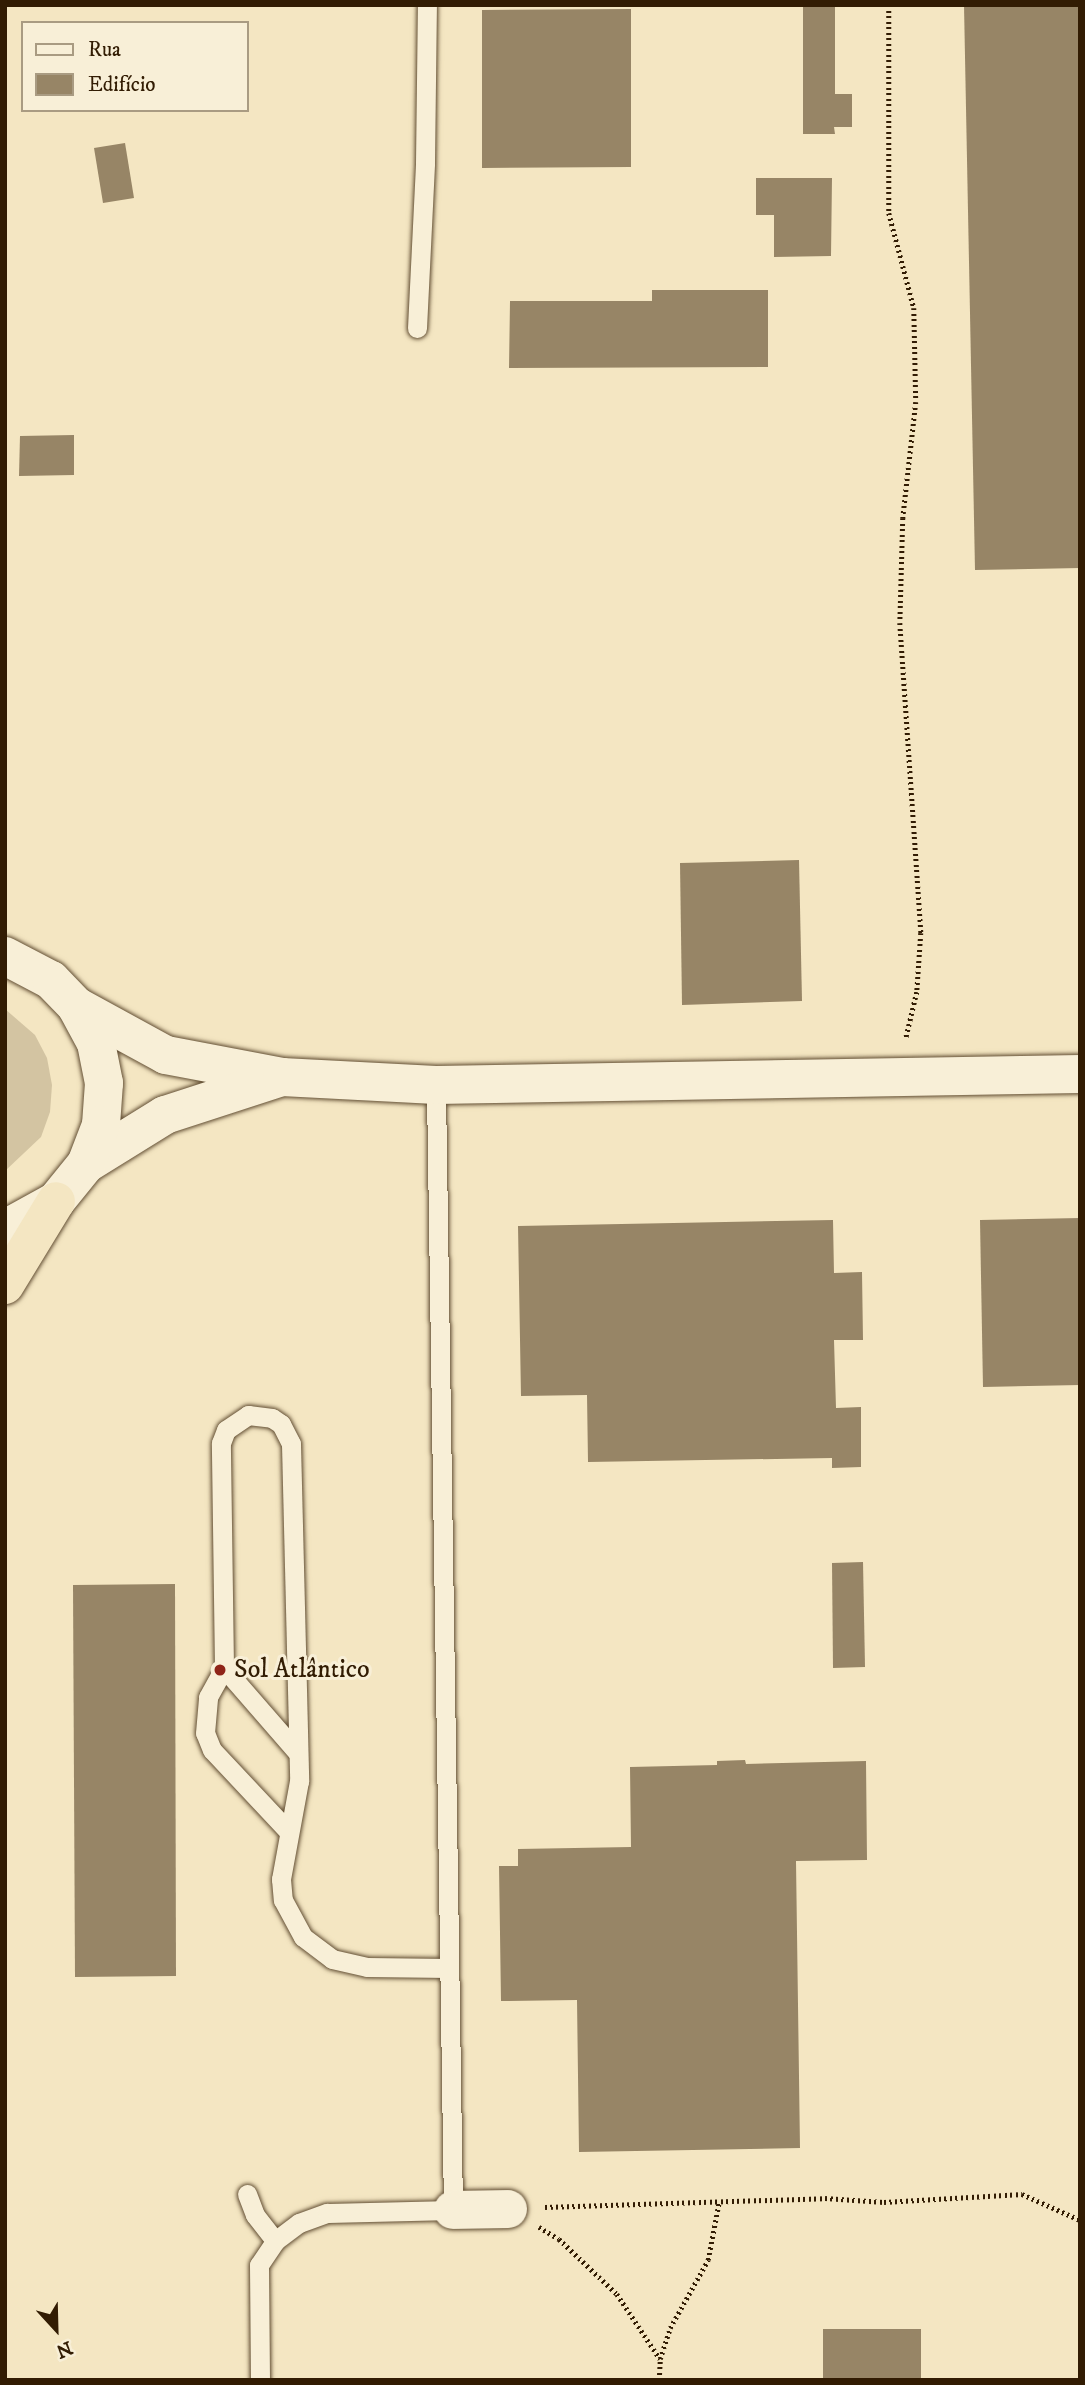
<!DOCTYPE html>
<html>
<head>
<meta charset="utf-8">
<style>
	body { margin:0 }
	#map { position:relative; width:1085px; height:2385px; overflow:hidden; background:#f4e6c2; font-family:"IM FELL DW Pica",serif }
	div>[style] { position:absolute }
	.green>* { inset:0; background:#d3c4a2 }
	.building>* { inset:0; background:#978566 }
	.path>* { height:4.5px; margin-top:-2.25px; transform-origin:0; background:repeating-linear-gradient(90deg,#321c03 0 2px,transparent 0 5.5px) }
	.roads { filter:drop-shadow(0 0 2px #624e33) drop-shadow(0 0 2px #624e33) }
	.lane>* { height:19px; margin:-9.5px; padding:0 9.5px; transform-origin:9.5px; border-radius:9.5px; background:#f8efd7 }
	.street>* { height:38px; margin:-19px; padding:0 19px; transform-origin:19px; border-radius:19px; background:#f8efd7 }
	.secondary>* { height:38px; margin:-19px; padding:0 19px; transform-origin:19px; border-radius:19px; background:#f8efd7 }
	.highway>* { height:38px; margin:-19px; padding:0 19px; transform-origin:19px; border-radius:19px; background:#f4e6c2 }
	.dots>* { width:19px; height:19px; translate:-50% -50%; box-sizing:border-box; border:4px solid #f8efd7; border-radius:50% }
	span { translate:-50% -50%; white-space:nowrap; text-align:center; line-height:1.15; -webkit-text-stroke:6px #f8efd7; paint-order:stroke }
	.poi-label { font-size:26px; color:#321c03 }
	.left { translate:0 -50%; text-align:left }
	.frame { position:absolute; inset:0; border:7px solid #321c03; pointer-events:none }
	.legend { position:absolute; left:21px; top:21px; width:228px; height:91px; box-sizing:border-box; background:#f8efd7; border:2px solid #a99b82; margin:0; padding:9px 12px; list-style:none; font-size:21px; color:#321c03 }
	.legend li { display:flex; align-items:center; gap:14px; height:35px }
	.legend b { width:35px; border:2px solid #a99b82 }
	.north { position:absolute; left:21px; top:2294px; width:70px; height:70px; -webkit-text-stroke:5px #f8efd7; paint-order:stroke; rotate:158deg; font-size:19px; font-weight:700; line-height:28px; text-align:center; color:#321c03 }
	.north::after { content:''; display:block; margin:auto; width:24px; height:32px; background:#321c03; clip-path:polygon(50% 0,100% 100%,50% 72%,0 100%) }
</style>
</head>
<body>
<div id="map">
	<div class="green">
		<i style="clip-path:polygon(5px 1009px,35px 1035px,47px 1058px,52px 1085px,50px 1112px,41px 1137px,5px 1171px)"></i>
	</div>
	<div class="building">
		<i style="clip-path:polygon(803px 5px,835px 5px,835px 94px,852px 94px,852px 127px,834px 127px,835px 134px,803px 134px)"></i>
		<i style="clip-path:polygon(964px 5px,1080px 5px,1080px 568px,975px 570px)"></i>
		<i style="clip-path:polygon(631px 9px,631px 167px,482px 168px,482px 10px)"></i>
		<i style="clip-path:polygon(125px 143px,134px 198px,103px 203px,94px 148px)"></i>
		<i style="clip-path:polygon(756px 178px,832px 178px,831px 256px,774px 257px,774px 215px,756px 215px)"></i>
		<i style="clip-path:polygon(652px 290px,768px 290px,768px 367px,509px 368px,510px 301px,652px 301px)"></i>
		<i style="clip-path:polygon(74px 435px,74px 475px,19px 476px,20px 436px)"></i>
		<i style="clip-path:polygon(799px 860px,802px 1001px,682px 1005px,680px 863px)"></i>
		<i style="clip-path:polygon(1080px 1218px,1080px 1385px,983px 1387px,980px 1220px)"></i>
		<i style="clip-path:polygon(833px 1220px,834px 1273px,862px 1272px,863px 1340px,834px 1340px,836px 1408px,861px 1407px,861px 1467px,832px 1468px,832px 1458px,588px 1462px,587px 1395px,521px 1396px,518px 1226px)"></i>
		<i style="clip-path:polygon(863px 1562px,865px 1667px,833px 1668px,832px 1563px)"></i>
		<i style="clip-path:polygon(175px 1584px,176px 1976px,75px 1977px,73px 1585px)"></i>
		<i style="clip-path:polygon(745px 1760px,746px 1764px,866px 1761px,867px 1860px,796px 1861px,800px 2148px,579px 2152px,577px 2000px,501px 2001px,499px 1866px,518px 1866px,518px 1849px,631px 1847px,630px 1767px,717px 1765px,717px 1761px)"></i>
		<i style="clip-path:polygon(823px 2329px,921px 2329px,921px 2380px,823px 2380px)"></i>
	</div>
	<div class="path">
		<i style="left:889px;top:5px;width:208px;rotate:90deg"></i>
		<i style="left:889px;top:213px;width:98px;rotate:75.3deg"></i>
		<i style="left:914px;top:308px;width:94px;rotate:88.8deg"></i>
		<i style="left:916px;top:402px;width:117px;rotate:96.4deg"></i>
		<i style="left:903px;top:518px;width:105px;rotate:91.6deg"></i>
		<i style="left:900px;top:623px;width:311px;rotate:86.1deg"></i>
		<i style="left:921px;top:933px;width:59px;rotate:93.9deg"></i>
		<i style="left:917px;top:992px;width:47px;rotate:103.4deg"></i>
		<i style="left:545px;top:2207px;width:280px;rotate:-1.8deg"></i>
		<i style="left:825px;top:2198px;width:59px;rotate:3.9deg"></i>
		<i style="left:884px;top:2202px;width:138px;rotate:-3.3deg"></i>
		<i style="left:1022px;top:2194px;width:64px;rotate:24.1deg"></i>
		<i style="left:539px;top:2227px;width:23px;rotate:31deg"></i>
		<i style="left:559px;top:2239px;width:80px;rotate:43.5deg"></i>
		<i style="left:617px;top:2294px;width:78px;rotate:56.5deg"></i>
		<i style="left:564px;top:2380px;width:79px"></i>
		<i style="left:659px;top:2380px;width:21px;rotate:-87deg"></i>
		<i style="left:660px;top:2359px;width:33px;rotate:-72deg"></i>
		<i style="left:670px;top:2328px;width:78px;rotate:-60.8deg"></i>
		<i style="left:708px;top:2260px;width:59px;rotate:-79.3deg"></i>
	</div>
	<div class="roads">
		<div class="lane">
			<i style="left:417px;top:328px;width:165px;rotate:-87.2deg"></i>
			<i style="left:425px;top:163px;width:158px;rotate:-89.3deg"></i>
			<i style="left:224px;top:1668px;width:113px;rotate:49deg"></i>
			<i style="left:289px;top:1832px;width:112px;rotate:-133.2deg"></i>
			<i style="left:212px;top:1750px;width:18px;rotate:-112deg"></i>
			<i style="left:205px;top:1733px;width:36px;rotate:-85deg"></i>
			<i style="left:208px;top:1697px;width:33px;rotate:-61deg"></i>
			<i style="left:224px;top:1668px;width:225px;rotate:-90.8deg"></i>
			<i style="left:221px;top:1443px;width:14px;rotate:-69deg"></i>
			<i style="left:226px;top:1430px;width:27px;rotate:-34deg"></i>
			<i style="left:248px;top:1415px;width:24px;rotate:7deg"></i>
			<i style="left:272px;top:1418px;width:11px;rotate:34deg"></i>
			<i style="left:281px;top:1424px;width:22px;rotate:63deg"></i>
			<i style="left:291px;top:1444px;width:337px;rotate:88.6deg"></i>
			<i style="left:299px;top:1781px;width:100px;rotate:100.4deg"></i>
			<i style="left:281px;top:1879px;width:21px;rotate:85deg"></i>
			<i style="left:283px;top:1900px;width:42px;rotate:61.6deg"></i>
			<i style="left:303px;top:1937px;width:36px;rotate:37deg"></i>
			<i style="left:332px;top:1959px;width:36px;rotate:13deg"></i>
			<i style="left:367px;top:1967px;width:82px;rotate:0.7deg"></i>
			<i style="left:247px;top:2194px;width:22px;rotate:69deg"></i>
			<i style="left:255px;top:2215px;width:33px;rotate:52deg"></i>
			<i style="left:260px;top:2380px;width:115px;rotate:-90.5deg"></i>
			<i style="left:259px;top:2265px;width:29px;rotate:-56deg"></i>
			<i style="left:275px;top:2241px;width:30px;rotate:-37deg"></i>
			<i style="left:299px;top:2223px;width:30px;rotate:-20deg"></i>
			<i style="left:327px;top:2213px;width:126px;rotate:-1.4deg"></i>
			<i style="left:453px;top:2210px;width:1125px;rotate:-90.87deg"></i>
		</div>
		<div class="street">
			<i style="left:76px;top:1006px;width:102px;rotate:28.6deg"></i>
			<i style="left:166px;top:1055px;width:118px;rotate:10.7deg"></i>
			<i style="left:282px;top:1077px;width:123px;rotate:162deg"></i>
			<i style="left:165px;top:1115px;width:93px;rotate:148.2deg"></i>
			<i style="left:282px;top:1077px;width:154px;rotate:3deg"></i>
			<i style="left:436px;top:1085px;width:644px;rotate:-0.98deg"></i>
			<i style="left:453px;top:2210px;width:55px;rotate:-1deg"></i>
		</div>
		<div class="secondary">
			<i style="left:5px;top:956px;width:52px;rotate:27.6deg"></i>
			<i style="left:51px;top:980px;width:36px;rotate:46deg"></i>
			<i style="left:76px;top:1006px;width:42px;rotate:61.6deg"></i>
			<i style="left:96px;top:1043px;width:41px;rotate:78.7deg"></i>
			<i style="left:104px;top:1083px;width:42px;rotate:94.1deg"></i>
			<i style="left:101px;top:1125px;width:42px;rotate:111deg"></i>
			<i style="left:86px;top:1164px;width:48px;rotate:129deg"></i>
			<i style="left:56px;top:1201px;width:58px;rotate:151.2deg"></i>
		</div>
		<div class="highway">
			<i style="left:5px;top:1285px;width:98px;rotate:-58.7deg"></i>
		</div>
	</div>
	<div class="dots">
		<i style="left:220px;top:1670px;background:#8f2418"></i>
	</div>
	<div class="poi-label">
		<span class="left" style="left:234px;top:1670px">Sol Atlântico</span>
	</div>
	<div class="frame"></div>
	<ul class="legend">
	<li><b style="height:9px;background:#f8efd7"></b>Rua</li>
	<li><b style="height:19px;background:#978566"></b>Edifício</li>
	</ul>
	<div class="north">N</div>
</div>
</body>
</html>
